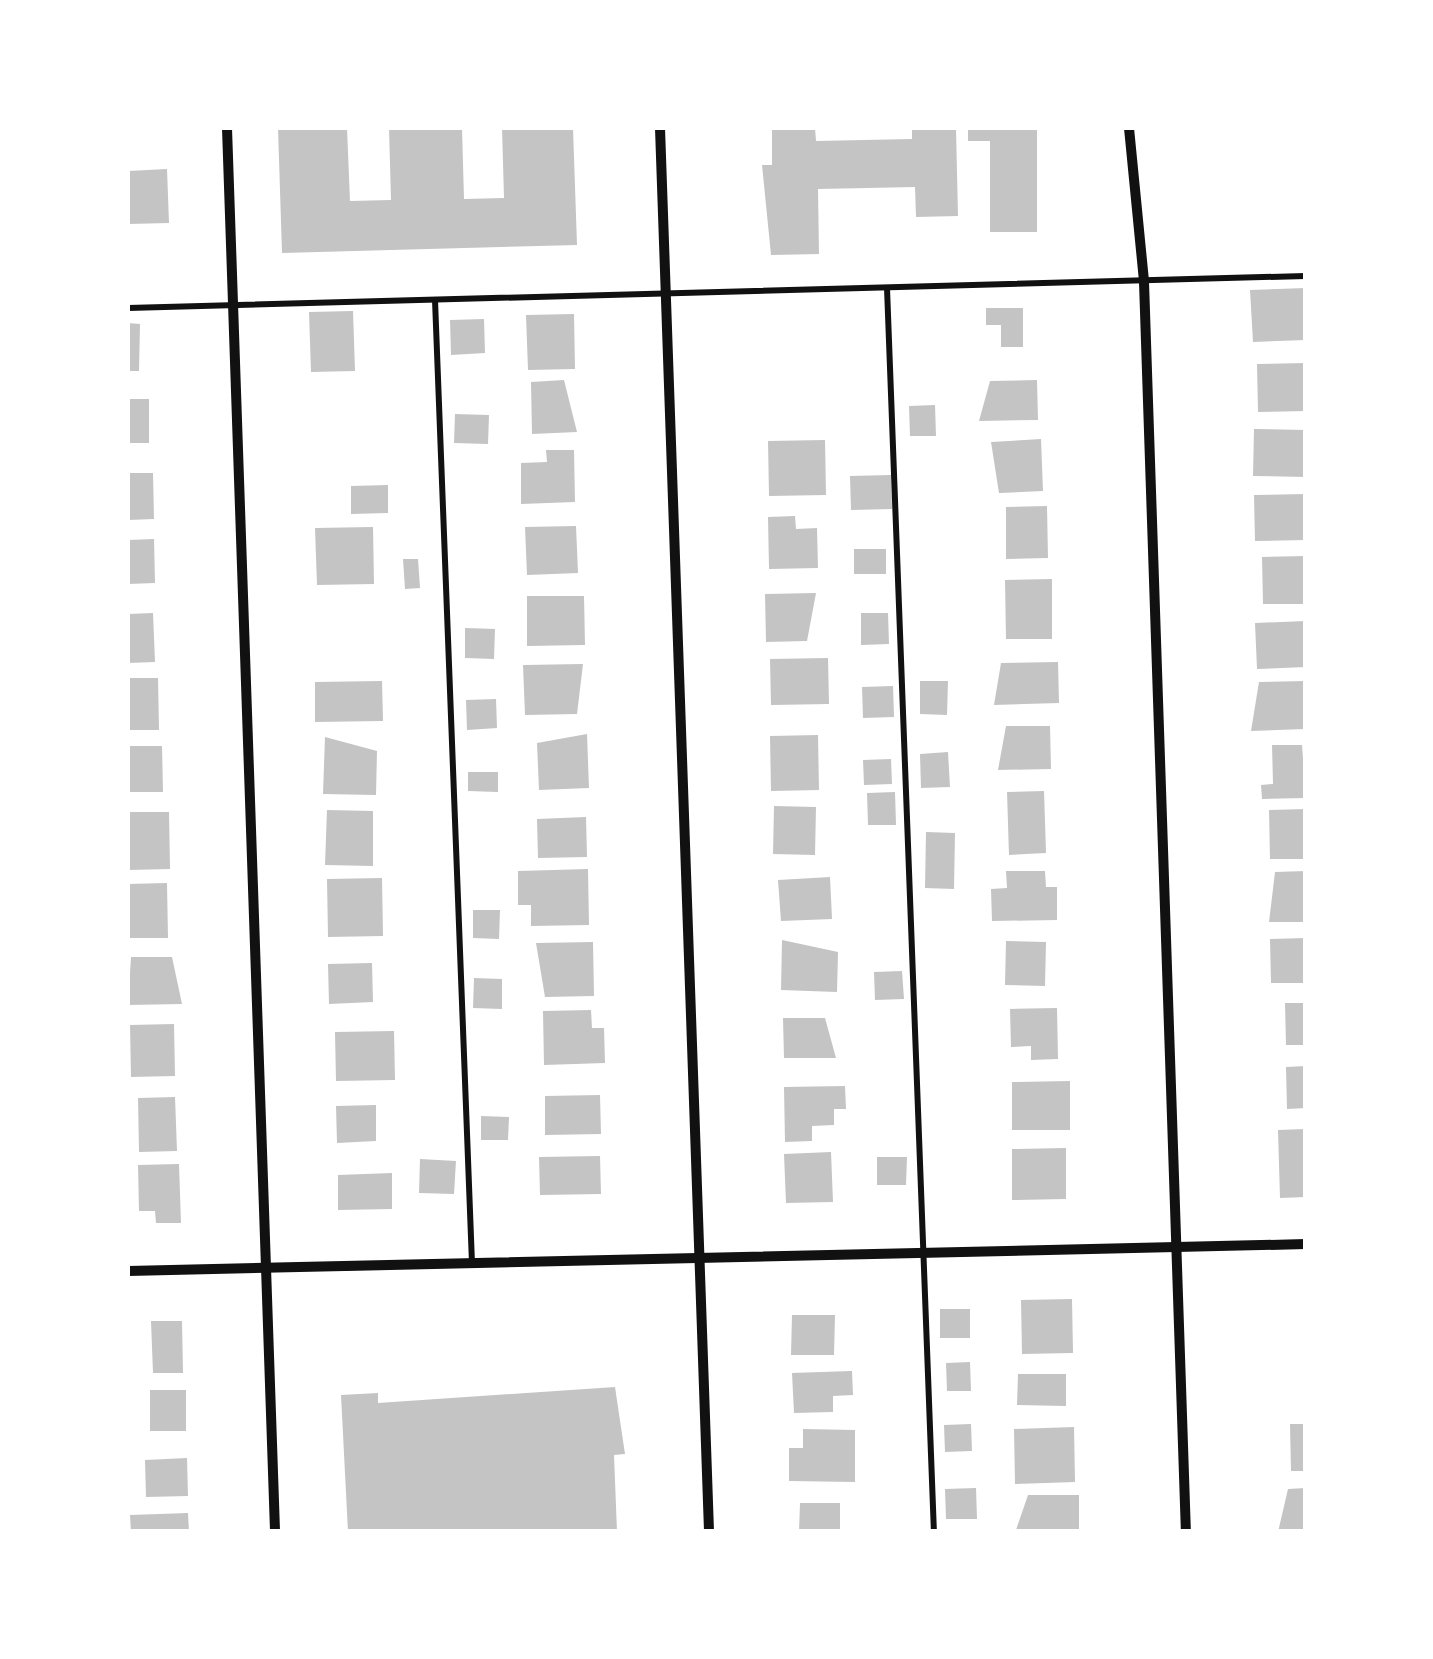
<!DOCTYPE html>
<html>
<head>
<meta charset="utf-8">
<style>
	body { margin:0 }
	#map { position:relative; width:1433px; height:1659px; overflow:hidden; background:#fff; font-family:"PT Serif",serif }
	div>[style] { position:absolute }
	.building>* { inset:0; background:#c4c4c4 }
	.service>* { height:6px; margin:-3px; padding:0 3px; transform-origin:3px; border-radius:3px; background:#111 }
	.minor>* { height:10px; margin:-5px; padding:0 5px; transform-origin:5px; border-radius:5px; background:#111 }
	span { translate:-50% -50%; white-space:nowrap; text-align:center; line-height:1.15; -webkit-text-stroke:10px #fff; paint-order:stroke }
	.frame { position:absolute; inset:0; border:130px solid #fff; pointer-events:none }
</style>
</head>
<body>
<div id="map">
	<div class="building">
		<i style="clip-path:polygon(278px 128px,347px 128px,350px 201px,391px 200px,389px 128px,462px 128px,464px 199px,504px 198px,502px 128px,573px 128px,577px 245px,282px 253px)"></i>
		<i style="clip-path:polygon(772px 128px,815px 128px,816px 141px,912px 139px,912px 128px,956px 128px,958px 216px,916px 217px,915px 187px,818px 189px,819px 254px,771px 255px,762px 165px,772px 165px)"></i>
		<i style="clip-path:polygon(968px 128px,1037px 128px,1037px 232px,990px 232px,990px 141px,968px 141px)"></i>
		<i style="clip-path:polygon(167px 169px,169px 223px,128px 224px,128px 171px)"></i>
		<i style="clip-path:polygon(1306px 288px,1306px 340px,1253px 342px,1250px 290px)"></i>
		<i style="clip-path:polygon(986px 308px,1023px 308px,1023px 347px,1001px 347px,1001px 325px,986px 325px)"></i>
		<i style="clip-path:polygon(353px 311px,355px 371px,311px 372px,309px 312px)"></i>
		<i style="clip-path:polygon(574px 314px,575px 369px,528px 370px,526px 315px)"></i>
		<i style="clip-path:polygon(484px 319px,485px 353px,451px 355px,450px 320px)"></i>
		<i style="clip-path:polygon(128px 323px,140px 324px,139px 371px,128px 371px)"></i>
		<i style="clip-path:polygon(1306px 363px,1306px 411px,1258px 412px,1257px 364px)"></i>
		<i style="clip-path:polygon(564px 380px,577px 432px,532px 434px,531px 382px)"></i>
		<i style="clip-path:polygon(1037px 380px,1038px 420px,979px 421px,990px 381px)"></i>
		<i style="clip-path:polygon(128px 399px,149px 399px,149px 443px,128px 443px)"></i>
		<i style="clip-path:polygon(935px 405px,936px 436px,910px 436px,909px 406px)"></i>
		<i style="clip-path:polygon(455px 414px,489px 415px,488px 444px,454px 443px)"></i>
		<i style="clip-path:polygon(1254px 429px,1306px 430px,1306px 477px,1253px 476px)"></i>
		<i style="clip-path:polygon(1041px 439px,1043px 491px,999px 493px,991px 442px)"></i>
		<i style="clip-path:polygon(825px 440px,826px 495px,769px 496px,768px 441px)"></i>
		<i style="clip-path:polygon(546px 450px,574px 450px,575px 502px,521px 504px,521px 463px,547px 462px)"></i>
		<i style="clip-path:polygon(128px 473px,153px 473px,154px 519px,128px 520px)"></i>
		<i style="clip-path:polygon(891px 475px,892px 509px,851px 510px,850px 476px)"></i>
		<i style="clip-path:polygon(388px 485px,388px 513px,351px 514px,351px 486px)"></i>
		<i style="clip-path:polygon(1306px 494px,1306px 540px,1255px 541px,1254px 495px)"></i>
		<i style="clip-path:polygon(1047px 506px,1048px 558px,1006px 559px,1006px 507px)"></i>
		<i style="clip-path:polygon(795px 516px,796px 529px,817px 528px,818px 568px,769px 569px,768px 517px)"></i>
		<i style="clip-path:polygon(576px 526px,578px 573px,527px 575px,525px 527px)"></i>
		<i style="clip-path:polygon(373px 527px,374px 584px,317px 585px,315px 528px)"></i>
		<i style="clip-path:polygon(154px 539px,155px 583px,128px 584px,128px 540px)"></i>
		<i style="clip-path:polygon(854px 549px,886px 549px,886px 574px,854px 574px)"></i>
		<i style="clip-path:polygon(1306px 556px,1306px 604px,1263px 604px,1262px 557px)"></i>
		<i style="clip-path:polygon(403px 559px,418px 559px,420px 588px,405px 589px)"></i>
		<i style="clip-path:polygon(1052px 579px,1052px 639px,1006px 639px,1005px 580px)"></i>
		<i style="clip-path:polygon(816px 593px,807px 641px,766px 642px,765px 594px)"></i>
		<i style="clip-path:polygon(527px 596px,584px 596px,585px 645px,527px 646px)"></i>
		<i style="clip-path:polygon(153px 613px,155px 662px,128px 663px,128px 614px)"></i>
		<i style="clip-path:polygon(861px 613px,888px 613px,889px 644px,861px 645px)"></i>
		<i style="clip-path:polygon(1306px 621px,1306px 667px,1257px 669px,1255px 623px)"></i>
		<i style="clip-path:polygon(465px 628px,495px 629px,494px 659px,465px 658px)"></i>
		<i style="clip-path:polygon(828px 658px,829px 704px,771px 705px,770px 659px)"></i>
		<i style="clip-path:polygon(1058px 662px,1059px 703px,994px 705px,1001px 663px)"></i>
		<i style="clip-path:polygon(583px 664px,577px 714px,525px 715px,523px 665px)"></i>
		<i style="clip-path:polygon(130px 678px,158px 678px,159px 730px,128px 730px)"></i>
		<i style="clip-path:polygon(382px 681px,383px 721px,315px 722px,315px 682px)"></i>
		<i style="clip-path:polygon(920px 681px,948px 681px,947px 715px,920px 714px)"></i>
		<i style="clip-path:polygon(1306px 681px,1306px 729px,1251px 731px,1259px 682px)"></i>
		<i style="clip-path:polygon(893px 686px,894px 717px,863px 718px,862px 687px)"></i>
		<i style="clip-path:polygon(496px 699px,497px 728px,467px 730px,466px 700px)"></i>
		<i style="clip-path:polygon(1006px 726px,1050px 726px,1051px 769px,998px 770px)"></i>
		<i style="clip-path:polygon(587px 734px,589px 788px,539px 790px,537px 743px)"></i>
		<i style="clip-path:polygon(818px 735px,819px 790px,771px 791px,770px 736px)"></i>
		<i style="clip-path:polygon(325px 737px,377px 751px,376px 795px,323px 794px)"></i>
		<i style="clip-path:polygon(1272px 745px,1302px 745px,1306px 798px,1262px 799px,1261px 785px,1273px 784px)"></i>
		<i style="clip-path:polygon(128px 746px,162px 746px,163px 792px,128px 792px)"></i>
		<i style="clip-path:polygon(948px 752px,950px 787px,921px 788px,920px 754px)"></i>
		<i style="clip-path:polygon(891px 759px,892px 784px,864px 785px,863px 760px)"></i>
		<i style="clip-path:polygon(468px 772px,498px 772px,498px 792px,468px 791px)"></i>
		<i style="clip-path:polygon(1044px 791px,1046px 853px,1009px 855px,1007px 792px)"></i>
		<i style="clip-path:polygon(895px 792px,896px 825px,868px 825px,867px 793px)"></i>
		<i style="clip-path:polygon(774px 806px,816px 807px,815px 855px,773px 854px)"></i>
		<i style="clip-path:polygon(1306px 809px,1306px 859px,1270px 859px,1269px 810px)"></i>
		<i style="clip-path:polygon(327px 810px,373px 811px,373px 866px,325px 865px)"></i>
		<i style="clip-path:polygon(128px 812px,169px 812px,170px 869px,128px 870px)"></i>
		<i style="clip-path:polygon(586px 817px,587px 857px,538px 858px,537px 819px)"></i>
		<i style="clip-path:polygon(926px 832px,955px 833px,954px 889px,925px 888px)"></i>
		<i style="clip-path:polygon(588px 869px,589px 925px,531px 926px,531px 905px,518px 905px,518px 871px)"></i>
		<i style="clip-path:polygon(1006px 871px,1045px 871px,1046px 887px,1057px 887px,1057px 920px,992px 921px,991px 889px,1007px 888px)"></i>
		<i style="clip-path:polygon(1306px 871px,1306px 922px,1269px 922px,1275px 872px)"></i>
		<i style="clip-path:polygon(830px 877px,832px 919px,781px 921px,778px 880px)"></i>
		<i style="clip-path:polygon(382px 878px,383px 936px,328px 937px,327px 879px)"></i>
		<i style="clip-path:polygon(167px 883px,168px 938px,128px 938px,128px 884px)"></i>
		<i style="clip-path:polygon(473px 910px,500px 910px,499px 939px,473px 938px)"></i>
		<i style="clip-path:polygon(1306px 938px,1306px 983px,1271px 983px,1270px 939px)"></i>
		<i style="clip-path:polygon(782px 940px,838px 952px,837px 992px,781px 990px)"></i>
		<i style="clip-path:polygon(1006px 941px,1046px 942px,1045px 986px,1005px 985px)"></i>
		<i style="clip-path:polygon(593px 942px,594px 996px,545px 997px,536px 943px)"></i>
		<i style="clip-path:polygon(131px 957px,172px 957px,182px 1004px,128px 1005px)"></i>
		<i style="clip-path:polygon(372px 963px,373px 1002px,329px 1004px,328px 964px)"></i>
		<i style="clip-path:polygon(902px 971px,904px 999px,875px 1000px,874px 972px)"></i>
		<i style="clip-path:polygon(474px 978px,502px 979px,502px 1009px,473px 1008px)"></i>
		<i style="clip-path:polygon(1285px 1003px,1306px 1003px,1306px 1045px,1286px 1045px)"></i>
		<i style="clip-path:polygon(1057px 1008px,1058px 1059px,1031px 1060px,1031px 1046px,1011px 1047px,1010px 1009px)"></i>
		<i style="clip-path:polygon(591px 1010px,592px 1028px,604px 1028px,605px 1063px,544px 1065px,543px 1011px)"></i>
		<i style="clip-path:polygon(783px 1018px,825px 1018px,836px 1058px,784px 1058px)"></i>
		<i style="clip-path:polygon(174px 1024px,175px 1076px,131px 1077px,130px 1025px)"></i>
		<i style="clip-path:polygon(394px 1031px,395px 1080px,336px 1081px,335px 1032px)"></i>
		<i style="clip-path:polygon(1306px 1066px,1306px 1108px,1287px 1109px,1286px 1067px)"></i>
		<i style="clip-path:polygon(1070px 1081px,1070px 1130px,1012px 1130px,1012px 1082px)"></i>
		<i style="clip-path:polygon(845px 1086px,846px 1109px,834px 1109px,834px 1125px,812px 1126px,812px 1141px,785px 1142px,784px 1087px)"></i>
		<i style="clip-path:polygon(600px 1095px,601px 1134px,545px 1135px,545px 1096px)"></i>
		<i style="clip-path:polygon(175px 1097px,177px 1151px,139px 1152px,138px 1098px)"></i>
		<i style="clip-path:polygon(376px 1105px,376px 1141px,337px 1143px,336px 1106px)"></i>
		<i style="clip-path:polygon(481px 1116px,509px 1117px,508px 1140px,481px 1140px)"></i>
		<i style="clip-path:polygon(1306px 1129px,1306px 1197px,1280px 1198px,1278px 1130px)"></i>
		<i style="clip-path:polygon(1066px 1148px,1066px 1199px,1012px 1200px,1012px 1149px)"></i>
		<i style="clip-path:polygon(831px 1152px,833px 1202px,786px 1203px,784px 1154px)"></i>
		<i style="clip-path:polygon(600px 1156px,601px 1194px,540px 1195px,539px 1157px)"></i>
		<i style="clip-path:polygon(877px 1157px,907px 1157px,906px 1185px,877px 1185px)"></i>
		<i style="clip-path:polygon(420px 1159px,456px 1161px,454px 1194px,419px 1193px)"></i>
		<i style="clip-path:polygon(179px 1164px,181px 1223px,156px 1223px,155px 1211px,139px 1211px,138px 1165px)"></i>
		<i style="clip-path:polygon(392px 1173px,392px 1209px,338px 1210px,338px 1175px)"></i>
		<i style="clip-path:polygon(1072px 1299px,1073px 1353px,1022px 1354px,1021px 1300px)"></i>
		<i style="clip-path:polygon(940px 1309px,970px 1309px,970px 1338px,940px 1338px)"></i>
		<i style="clip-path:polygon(792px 1315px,835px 1315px,834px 1355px,791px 1355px)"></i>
		<i style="clip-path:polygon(151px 1321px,182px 1321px,183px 1373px,153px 1373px)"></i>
		<i style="clip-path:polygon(970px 1362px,971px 1391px,947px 1391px,946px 1363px)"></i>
		<i style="clip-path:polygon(852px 1371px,853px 1395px,833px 1396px,833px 1412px,794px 1413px,792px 1373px)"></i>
		<i style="clip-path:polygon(1018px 1374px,1066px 1374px,1066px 1406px,1017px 1405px)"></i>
		<i style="clip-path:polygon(615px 1387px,625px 1454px,614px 1455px,617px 1532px,348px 1532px,341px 1395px,378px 1393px,378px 1403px)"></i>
		<i style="clip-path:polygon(150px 1390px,186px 1390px,186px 1431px,150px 1431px)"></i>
		<i style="clip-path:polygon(971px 1424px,972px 1451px,945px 1452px,944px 1425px)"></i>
		<i style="clip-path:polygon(1290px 1424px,1306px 1424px,1306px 1471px,1291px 1471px)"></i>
		<i style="clip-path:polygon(1074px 1427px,1075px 1482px,1015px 1484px,1014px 1429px)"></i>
		<i style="clip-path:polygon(803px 1429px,855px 1430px,855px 1482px,789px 1481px,789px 1448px,803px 1448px)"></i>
		<i style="clip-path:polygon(187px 1458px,188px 1496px,146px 1497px,145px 1460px)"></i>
		<i style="clip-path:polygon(976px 1488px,977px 1519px,946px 1519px,945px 1489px)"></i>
		<i style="clip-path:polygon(1306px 1488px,1306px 1532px,1278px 1532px,1288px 1489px)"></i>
		<i style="clip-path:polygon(1028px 1495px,1079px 1495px,1079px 1532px,1016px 1530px)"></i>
		<i style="clip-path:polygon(800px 1503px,840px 1503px,840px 1532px,799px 1532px)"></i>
		<i style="clip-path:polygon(188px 1513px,189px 1532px,131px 1532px,130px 1515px)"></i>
	</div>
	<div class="service">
		<i style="left:887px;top:288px;width:1245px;rotate:87.84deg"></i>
		<i style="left:435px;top:300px;width:964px;rotate:87.8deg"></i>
		<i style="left:128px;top:308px;width:1178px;rotate:-1.56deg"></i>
	</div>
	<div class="minor">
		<i style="left:227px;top:128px;width:1405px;rotate:88.04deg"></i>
		<i style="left:660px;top:128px;width:1405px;rotate:88deg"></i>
		<i style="left:1129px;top:128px;width:155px;rotate:84.4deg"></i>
		<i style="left:1144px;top:282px;width:1251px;rotate:88.08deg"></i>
		<i style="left:128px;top:1271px;width:1178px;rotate:-1.31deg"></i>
	</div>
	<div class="frame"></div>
</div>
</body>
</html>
